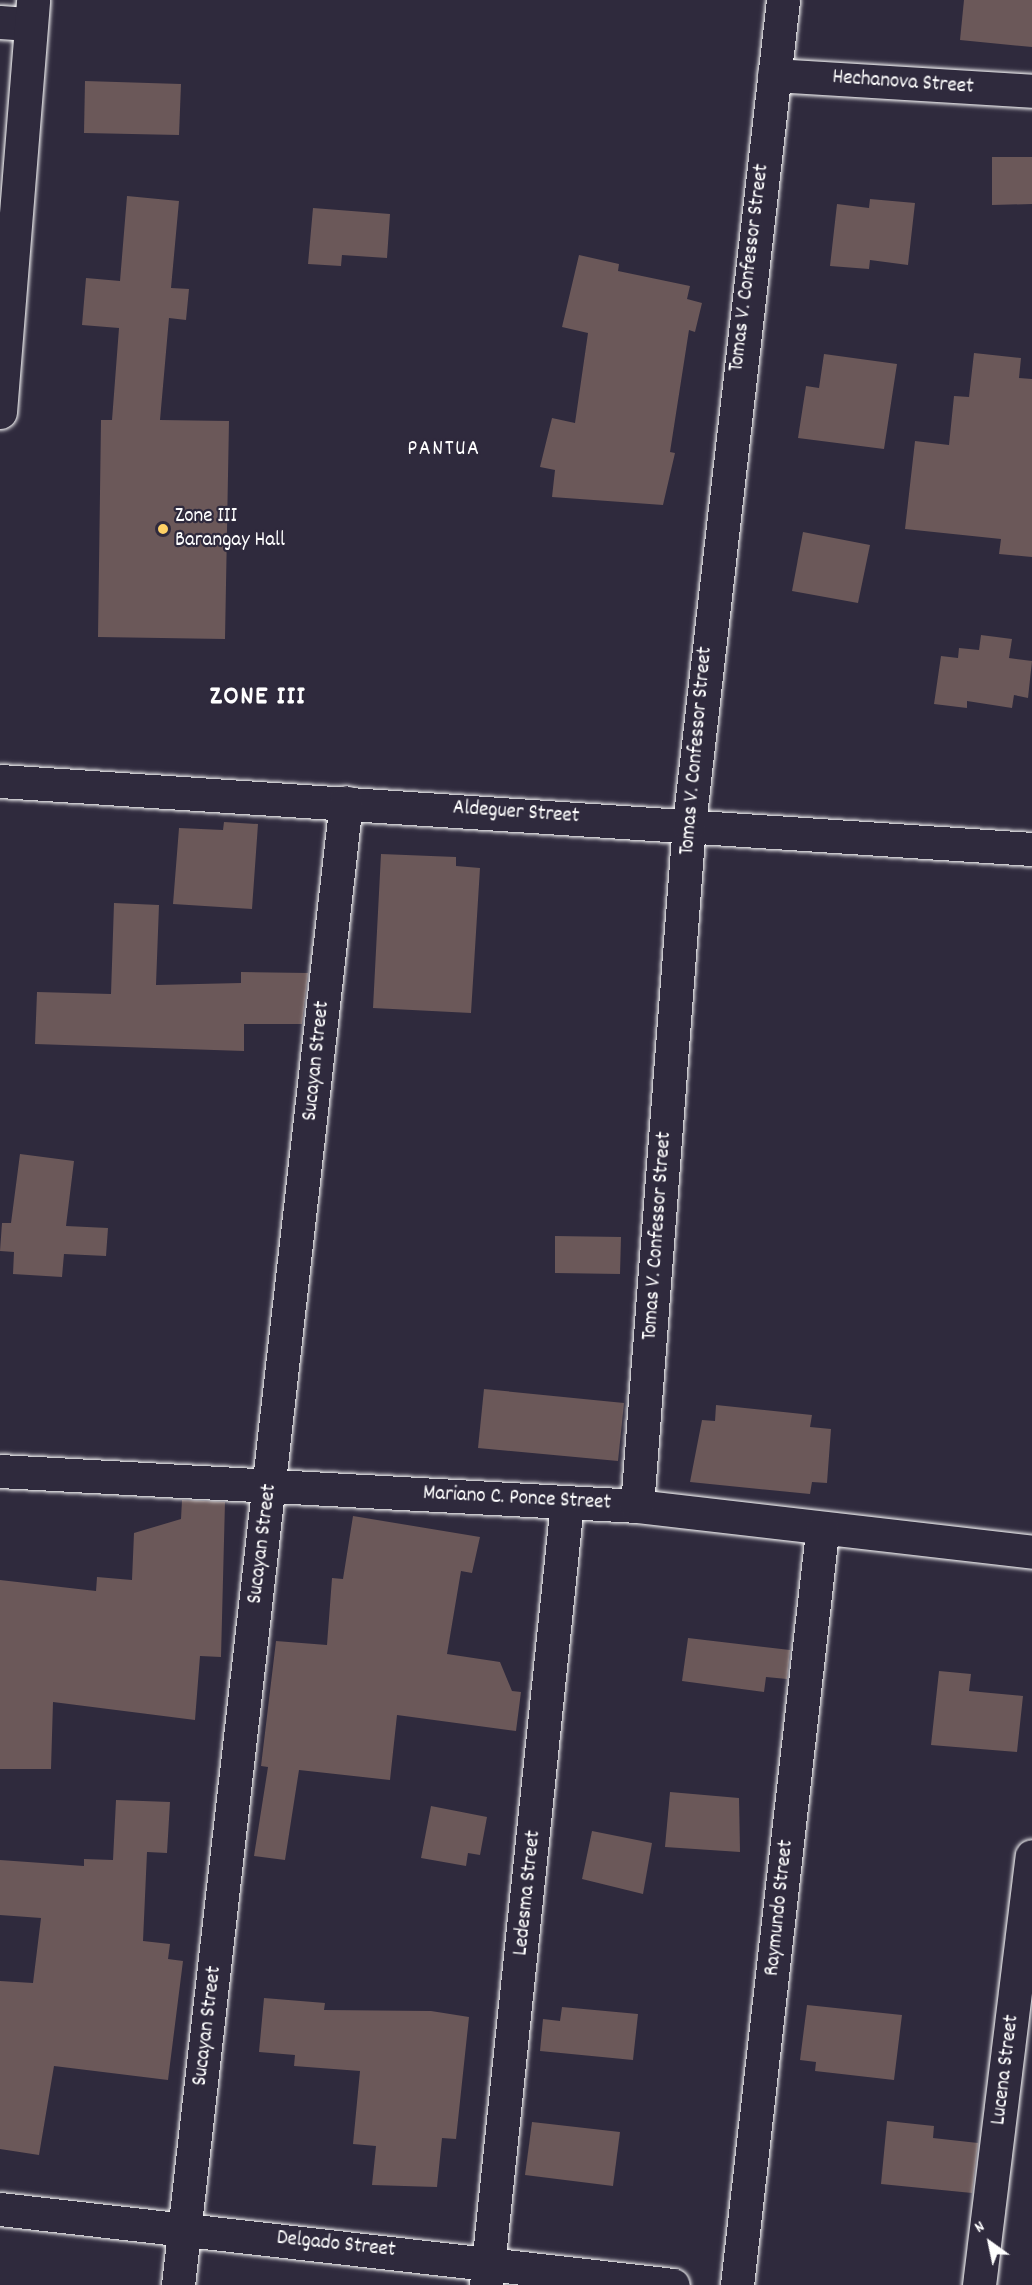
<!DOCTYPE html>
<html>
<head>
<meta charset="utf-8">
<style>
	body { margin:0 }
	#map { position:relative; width:1032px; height:2285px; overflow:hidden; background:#2f2a3d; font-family:Dekko,sans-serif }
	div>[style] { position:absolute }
	.building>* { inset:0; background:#6b5859 }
	.roads { filter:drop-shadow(0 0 2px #fff) drop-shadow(0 0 2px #fff) }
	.minor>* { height:33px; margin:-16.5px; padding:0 16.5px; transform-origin:16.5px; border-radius:16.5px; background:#2f2a3d }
	.dots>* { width:16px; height:16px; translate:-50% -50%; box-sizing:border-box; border:3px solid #2f2a3d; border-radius:50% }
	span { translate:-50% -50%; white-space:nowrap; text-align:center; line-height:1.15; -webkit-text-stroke:4.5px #2f2a3d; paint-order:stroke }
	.street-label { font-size:21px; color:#fff }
	.poi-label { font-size:21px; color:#fff }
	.left { translate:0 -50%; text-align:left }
	.neighbourhood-label { font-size:22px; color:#fff; letter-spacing:1.5px }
	.district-label { font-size:27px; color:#fff; font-weight:700; letter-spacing:1.5px }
	.north { position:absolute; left:960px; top:2213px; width:60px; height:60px; -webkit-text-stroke:4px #2f2a3d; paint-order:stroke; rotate:327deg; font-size:16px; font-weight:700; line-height:24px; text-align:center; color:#fff }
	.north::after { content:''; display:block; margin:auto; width:21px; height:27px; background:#fff; clip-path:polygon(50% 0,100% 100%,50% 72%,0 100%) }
</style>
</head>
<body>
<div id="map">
	<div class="building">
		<i style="clip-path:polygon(964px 0,1032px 0,1032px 47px,960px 40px)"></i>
		<i style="clip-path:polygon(85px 81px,181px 84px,179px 135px,84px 133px)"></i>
		<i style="clip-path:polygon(992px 157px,1032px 157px,1032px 204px,992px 205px)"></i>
		<i style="clip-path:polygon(127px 196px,179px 201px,171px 288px,189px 289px,186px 320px,169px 318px,160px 420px,229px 421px,225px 639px,98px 637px,101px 420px,112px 420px,119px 328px,82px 325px,86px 278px,120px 281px)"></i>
		<i style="clip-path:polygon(870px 199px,915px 203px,908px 265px,870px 260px,869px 269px,830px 266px,837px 204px,869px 208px)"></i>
		<i style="clip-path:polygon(313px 208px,390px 214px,387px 258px,342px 255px,341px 266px,308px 264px)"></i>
		<i style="clip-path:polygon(579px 255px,619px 264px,618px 271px,690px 286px,687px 299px,702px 303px,695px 332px,689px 330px,670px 452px,675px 453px,663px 505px,552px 497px,555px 470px,540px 467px,552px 418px,575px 423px,588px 333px,562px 327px)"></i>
		<i style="clip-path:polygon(974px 353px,1021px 358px,1019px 378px,1032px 379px,1032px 557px,999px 554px,1001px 539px,905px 529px,915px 441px,949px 445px,954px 396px,969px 397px)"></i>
		<i style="clip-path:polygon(824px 354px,897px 364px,884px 449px,798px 438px,806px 386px,819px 388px)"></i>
		<i style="clip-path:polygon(803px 532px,870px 545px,858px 603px,792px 591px)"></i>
		<i style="clip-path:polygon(981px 635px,1012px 639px,1009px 658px,1032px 661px,1028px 698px,1014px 695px,1012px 708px,967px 701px,967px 708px,934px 704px,941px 656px,958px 658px,959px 648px,979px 650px)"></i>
		<i style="clip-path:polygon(224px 822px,258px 824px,252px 909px,173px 904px,179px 828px,223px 830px)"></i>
		<i style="clip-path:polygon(381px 854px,456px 857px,456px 866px,480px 868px,471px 1013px,373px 1008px)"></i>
		<i style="clip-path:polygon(114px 903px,159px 905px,156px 985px,241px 983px,241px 972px,308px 973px,302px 1024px,244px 1024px,244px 1051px,35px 1044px,37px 992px,111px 994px)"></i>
		<i style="clip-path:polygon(20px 1154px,74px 1161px,66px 1226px,108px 1228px,106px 1256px,64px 1254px,62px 1277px,13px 1274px,14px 1252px,0 1251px,2px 1223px,11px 1223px)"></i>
		<i style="clip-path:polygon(555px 1236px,621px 1237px,620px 1274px,555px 1273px)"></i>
		<i style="clip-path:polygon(484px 1389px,624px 1403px,618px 1461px,478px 1448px)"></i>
		<i style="clip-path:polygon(716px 1405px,812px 1415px,810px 1427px,831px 1429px,827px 1483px,812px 1482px,810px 1494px,690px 1482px,702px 1420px,715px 1421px)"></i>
		<i style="clip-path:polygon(182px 1500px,225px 1502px,221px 1657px,200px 1656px,195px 1720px,53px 1702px,51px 1769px,0 1769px,0 1580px,96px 1591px,97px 1577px,132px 1580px,134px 1533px,181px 1519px)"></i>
		<i style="clip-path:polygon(353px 1516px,480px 1537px,472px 1573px,461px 1571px,447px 1654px,500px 1662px,512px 1691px,521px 1692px,516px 1731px,397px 1715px,390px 1780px,299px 1770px,285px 1860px,254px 1856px,268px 1767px,261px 1766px,276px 1641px,327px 1645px,332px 1578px,343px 1579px)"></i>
		<i style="clip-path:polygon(688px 1638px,790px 1650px,787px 1679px,766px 1677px,764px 1692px,682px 1681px)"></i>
		<i style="clip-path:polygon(939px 1671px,971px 1674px,969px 1691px,1023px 1696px,1017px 1752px,931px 1745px)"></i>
		<i style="clip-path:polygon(670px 1792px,739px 1798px,740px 1852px,665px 1847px)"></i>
		<i style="clip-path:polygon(116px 1800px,170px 1802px,167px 1853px,147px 1852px,143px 1941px,170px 1944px,168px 1959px,183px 1961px,168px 2080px,54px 2066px,39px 2155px,0 2149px,0 1981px,33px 1983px,41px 1918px,0 1915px,0 1860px,84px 1866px,84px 1859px,113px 1860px)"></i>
		<i style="clip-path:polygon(431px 1806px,487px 1817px,480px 1855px,468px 1853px,466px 1866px,421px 1858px)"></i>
		<i style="clip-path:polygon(592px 1831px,652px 1843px,643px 1894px,582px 1879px)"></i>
		<i style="clip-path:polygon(264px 1998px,325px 2003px,324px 2010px,431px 2011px,469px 2017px,456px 2139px,442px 2138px,437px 2187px,372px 2185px,376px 2146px,353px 2144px,360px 2071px,294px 2066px,295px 2055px,259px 2052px)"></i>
		<i style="clip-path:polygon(807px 2005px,902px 2015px,894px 2080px,815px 2071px,816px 2062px,800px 2060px)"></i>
		<i style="clip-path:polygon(562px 2007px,638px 2014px,633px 2060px,540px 2051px,543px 2019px,560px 2021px)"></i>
		<i style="clip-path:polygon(887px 2121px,934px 2126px,933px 2138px,978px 2143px,972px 2193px,881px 2184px)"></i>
		<i style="clip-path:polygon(532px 2122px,620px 2132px,613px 2186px,525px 2175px)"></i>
	</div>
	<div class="roads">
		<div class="minor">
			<i style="left:0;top:22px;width:30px;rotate:4deg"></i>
			<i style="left:774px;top:75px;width:258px;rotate:3.5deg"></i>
			<i style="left:0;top:412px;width:413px;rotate:-85.4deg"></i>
			<i style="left:0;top:781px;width:1034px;rotate:3.77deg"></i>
			<i style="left:0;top:1471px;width:638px;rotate:3.14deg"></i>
			<i style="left:637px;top:1506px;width:398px;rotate:6.6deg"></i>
			<i style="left:637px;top:1506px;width:684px;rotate:-85.64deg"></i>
			<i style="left:689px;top:824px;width:829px;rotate:-83.49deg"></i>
			<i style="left:0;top:2209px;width:677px;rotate:6.44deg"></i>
			<i style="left:178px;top:2285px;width:1492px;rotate:-83.54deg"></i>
			<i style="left:486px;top:2285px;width:787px;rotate:-84.09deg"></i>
			<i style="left:737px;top:2285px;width:758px;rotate:-83.56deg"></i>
			<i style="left:979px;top:2285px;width:432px;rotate:-83deg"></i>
		</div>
	</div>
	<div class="dots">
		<i style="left:163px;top:529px;background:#ffd166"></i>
	</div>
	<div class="street-label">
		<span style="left:903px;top:83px;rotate:4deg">Hechanova Street</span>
		<span style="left:750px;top:268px;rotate:-83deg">Tomas V. Confessor Street</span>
		<span style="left:697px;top:751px;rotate:-85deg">Tomas V. Confessor Street</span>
		<span style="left:516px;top:813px;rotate:4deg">Aldeguer Street</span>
		<span style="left:317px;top:1061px;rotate:-84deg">Sucayan Street</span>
		<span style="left:658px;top:1236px;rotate:-86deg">Tomas V. Confessor Street</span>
		<span style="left:517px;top:1499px;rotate:3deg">Mariano C. Ponce Street</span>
		<span style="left:263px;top:1544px;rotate:-83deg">Sucayan Street</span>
		<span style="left:528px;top:1893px;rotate:-84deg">Ledesma Street</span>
		<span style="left:780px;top:1908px;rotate:-84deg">Raymundo Street</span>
		<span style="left:208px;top:2026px;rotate:-83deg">Sucayan Street</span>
		<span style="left:1006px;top:2070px;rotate:-83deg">Lucena Street</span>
		<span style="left:336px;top:2245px;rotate:6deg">Delgado Street</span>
	</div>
	<div class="poi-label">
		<span class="left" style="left:175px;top:529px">Zone III<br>Barangay Hall</span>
	</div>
	<div class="neighbourhood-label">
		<span style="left:444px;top:450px">PANTUA</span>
	</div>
	<div class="district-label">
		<span style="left:258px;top:698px">ZONE III</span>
	</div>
	<div class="north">N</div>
</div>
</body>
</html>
